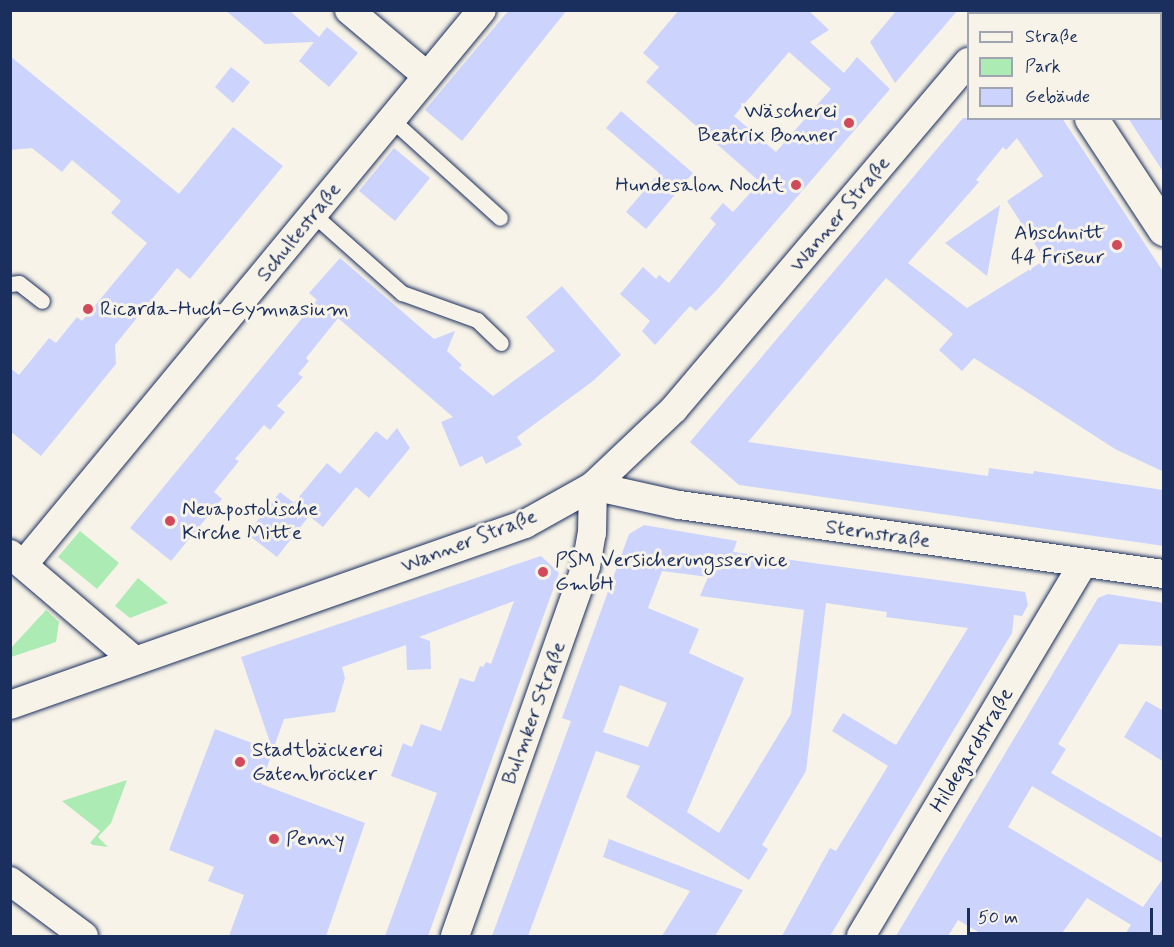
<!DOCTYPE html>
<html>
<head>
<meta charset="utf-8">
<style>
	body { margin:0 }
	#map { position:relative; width:1174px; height:947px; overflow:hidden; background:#f7f3e8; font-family:Mynerve,sans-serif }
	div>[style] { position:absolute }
	.green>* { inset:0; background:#acebb3 }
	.building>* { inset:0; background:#ccd4fd }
	.roads { filter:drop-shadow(0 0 2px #1b2f5e) drop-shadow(0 0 2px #1b2f5e) }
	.lane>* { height:15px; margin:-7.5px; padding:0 7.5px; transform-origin:7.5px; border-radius:7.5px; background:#f7f3e8 }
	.street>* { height:28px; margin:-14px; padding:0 14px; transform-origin:14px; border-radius:14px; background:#f7f3e8 }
	.secondary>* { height:33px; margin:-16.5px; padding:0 16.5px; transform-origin:16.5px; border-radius:16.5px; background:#f7f3e8 }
	.dots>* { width:16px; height:16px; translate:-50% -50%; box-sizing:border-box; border:3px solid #f7f3e8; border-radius:50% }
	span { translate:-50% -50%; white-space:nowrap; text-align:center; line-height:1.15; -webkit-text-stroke:6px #f7f3e8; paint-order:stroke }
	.poi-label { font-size:21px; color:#1b2f5e }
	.right { translate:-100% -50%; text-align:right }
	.left { translate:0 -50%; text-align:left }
	.street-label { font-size:21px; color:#1b2f5e }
	.frame { position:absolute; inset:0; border:12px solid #1b2f5e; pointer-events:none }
	.legend { position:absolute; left:967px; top:12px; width:195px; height:108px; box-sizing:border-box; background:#f7f3e8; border:2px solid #9fa5b1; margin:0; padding:8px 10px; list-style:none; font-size:18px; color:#1b2f5e }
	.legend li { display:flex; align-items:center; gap:12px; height:30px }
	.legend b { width:30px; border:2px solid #9fa5b1 }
	.scale { position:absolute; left:967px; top:908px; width:186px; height:27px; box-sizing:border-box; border:3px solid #1b2f5e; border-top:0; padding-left:8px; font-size:18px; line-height:21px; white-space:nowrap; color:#1b2f5e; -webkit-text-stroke:4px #f7f3e8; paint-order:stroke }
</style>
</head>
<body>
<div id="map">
	<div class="green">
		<i style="clip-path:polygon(80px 531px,119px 563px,97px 589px,58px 557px)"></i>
		<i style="clip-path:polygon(138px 578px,168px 603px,130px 618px,115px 606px)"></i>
		<i style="clip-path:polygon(46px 610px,59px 622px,56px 642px,11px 657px,11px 648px)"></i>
		<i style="clip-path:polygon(127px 780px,111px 823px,98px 837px,108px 847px,93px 845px,90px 843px,100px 831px,62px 801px)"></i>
	</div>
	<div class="building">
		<i style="clip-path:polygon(225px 10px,289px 10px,319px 37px,327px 27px,358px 53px,329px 87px,299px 61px,314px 42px,265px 44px)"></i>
		<i style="clip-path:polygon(509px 10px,567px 10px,462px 141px,425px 110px)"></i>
		<i style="clip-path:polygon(evenodd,679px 10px,808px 10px,829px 30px,810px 42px,844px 73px,857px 57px,890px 89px,716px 291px,696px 311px,690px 306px,655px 345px,642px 331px,650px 321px,620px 294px,643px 267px,656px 279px,659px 275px,669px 283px,716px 224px,710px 218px,723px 203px,733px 212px,760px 182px,646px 82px,659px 67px,643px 53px,679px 10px,789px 52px,831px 89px,776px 152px,734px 116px,789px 52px)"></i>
		<i style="clip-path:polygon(897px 10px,958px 10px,895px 83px,870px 42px)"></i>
		<i style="clip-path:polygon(10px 56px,179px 194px,233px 127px,283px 166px,190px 279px,177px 268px,115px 345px,116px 364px,41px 456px,10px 431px,10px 368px,19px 375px,49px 338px,56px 343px,77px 317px,82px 321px,147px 243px,111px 213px,121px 201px,72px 160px,62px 172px,32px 148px,10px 150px)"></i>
		<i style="clip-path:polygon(231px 67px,250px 82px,233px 103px,215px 87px)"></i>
		<i style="clip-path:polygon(621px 111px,693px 173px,646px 229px,626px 212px,659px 173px,606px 128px)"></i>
		<i style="clip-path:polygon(evenodd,963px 118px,1062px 118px,1164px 273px,1164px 472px,1115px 449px,974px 358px,962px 371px,939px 350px,953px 334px,886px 278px,748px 442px,988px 476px,989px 468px,1033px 474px,1034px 471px,1164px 490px,1164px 546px,739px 485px,690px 442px,963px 118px,1017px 138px,1043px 176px,1007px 201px,1045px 260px,967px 308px,908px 263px,979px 182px,976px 180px,1003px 147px,1006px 150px,1017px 138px)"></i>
		<i style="clip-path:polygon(1128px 118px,1164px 118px,1164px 173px,1139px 135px)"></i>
		<i style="clip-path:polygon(394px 148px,430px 178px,395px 221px,359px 191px)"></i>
		<i style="clip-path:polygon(1000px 205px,990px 260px,987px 276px,945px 243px)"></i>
		<i style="clip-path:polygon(340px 258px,434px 339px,455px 331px,447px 351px,462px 365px,459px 368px,493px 396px,555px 351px,526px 317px,562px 286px,621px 355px,593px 381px,517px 437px,522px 445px,486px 464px,482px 456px,460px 467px,441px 422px,453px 417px,338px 318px,306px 358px,309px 361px,298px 374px,303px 377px,277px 406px,285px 412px,270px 430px,264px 425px,235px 459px,239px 461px,214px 492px,222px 499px,171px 561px,130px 528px,317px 300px,309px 293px)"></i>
		<i style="clip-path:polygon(397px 428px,410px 448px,369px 498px,356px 487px,323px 527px,309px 516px,277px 557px,247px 534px,280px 492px,294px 503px,327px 463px,340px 474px,376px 431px,387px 440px)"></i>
		<i style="clip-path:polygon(evenodd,644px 525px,737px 541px,733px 552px,1025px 592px,1028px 605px,1022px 616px,1014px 615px,1012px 633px,830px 936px,782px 936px,830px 848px,836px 851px,888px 766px,832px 731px,843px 713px,896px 745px,968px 628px,886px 617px,887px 612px,826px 603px,806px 771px,762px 845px,768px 849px,749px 880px,626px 797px,640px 766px,596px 751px,528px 936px,492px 936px,571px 721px,562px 718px,629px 534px,644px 525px,662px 571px,708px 577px,700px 596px,804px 610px,791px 714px,719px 833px,687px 812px,744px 678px,689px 653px,699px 629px,648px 608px,662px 571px,644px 525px,620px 685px,667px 703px,648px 747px,603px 732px,620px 685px)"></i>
		<i style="clip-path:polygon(541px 556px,559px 573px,428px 936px,385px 936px,437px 793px,391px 776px,403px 743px,412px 747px,421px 724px,441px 731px,460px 678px,474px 682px,480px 666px,483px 667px,486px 662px,491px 664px,514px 601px,419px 637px,430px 641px,431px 669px,407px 670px,406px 645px,342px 667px,345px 678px,335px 712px,284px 719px,261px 784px,365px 823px,326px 936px,229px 936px,244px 895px,208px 881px,214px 867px,169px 850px,215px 729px,273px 751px,241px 657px)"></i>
		<i style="clip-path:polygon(1108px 594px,1164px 603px,1164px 646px,1119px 644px,1058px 744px,1066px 749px,1051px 773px,1164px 839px,1164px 864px,1032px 786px,1008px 827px,1143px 907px,1164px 877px,1164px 936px,1124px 936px,1131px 925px,1087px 898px,1060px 936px,985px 936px,958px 920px,948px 936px,896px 936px,1098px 598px)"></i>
		<i style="clip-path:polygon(1146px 701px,1164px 711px,1164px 762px,1124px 737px)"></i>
		<i style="clip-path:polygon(609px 839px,743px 890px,715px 936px,662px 936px,690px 891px,603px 857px)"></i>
	</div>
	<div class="roads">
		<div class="lane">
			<i style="left:391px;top:119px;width:147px;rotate:42.2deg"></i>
			<i style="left:314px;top:215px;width:118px;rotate:41.6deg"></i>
			<i style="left:402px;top:293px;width:80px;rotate:19.8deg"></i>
			<i style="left:477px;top:320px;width:33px;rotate:44deg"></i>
			<i style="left:10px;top:284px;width:9px;rotate:-6deg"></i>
			<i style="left:19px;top:283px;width:29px;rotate:38deg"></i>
		</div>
		<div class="street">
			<i style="left:349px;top:10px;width:101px;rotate:40.2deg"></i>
			<i style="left:593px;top:486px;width:88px;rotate:12.5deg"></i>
			<i style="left:679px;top:505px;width:490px;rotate:8.1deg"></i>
			<i style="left:10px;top:554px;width:163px;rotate:40.5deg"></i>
			<i style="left:23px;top:565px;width:720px;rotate:-50.41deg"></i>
			<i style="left:10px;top:705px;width:546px;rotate:-19.36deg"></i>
			<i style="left:525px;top:524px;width:78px;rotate:-29.2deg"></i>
			<i style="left:593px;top:486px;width:112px;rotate:-43.5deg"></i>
			<i style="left:674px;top:409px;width:455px;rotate:-49.7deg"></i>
			<i style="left:10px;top:881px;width:92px;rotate:36.6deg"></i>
			<i style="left:455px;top:936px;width:393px;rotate:-70.5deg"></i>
			<i style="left:586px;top:566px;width:34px;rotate:-80deg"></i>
			<i style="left:592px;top:533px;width:47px;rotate:-88.8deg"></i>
			<i style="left:861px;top:936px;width:433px;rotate:-59.2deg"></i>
		</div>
		<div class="secondary">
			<i style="left:1021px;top:10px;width:4px;rotate:63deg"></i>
			<i style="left:1091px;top:118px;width:133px;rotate:56.7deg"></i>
		</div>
	</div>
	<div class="dots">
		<i style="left:849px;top:123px;background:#d1495b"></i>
		<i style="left:796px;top:185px;background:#d1495b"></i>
		<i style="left:1117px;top:245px;background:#d1495b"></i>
		<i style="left:88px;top:309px;background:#d1495b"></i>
		<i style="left:170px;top:521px;background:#d1495b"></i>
		<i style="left:543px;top:572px;background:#d1495b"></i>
		<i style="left:240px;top:762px;background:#d1495b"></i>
		<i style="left:274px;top:839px;background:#d1495b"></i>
	</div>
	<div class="poi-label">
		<span class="right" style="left:837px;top:123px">Wäscherei<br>Beatrix Bonner</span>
		<span class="right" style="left:784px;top:185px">Hundesalon Nocht</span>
		<span class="right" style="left:1105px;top:245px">Abschnitt<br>44 Friseur</span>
		<span class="left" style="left:100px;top:309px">Ricarda-Huch-Gymnasium</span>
		<span class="left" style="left:182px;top:521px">Neuapostolische<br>Kirche Mitte</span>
		<span class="left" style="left:555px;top:572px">PSM Versicherungsservice<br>GmbH</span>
		<span class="left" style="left:252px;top:762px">Stadtbäckerei<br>Gatenbröcker</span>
		<span class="left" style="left:286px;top:839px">Penny</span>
	</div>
	<div class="street-label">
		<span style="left:840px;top:214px;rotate:-50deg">Wanner Straße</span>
		<span style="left:299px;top:232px;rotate:-51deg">Schultestraße</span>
		<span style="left:878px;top:534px;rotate:8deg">Sternstraße</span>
		<span style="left:469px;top:541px;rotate:-21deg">Wanner Straße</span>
		<span style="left:534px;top:713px;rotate:-70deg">Bulmker Straße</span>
		<span style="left:972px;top:750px;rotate:-59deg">Hildegardstraße</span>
	</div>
	<div class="frame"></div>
	<ul class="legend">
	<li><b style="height:8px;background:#f7f3e8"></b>Straße</li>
	<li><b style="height:16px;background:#acebb3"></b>Park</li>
	<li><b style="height:16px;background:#ccd4fd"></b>Gebäude</li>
	</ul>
	<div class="scale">50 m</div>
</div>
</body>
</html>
